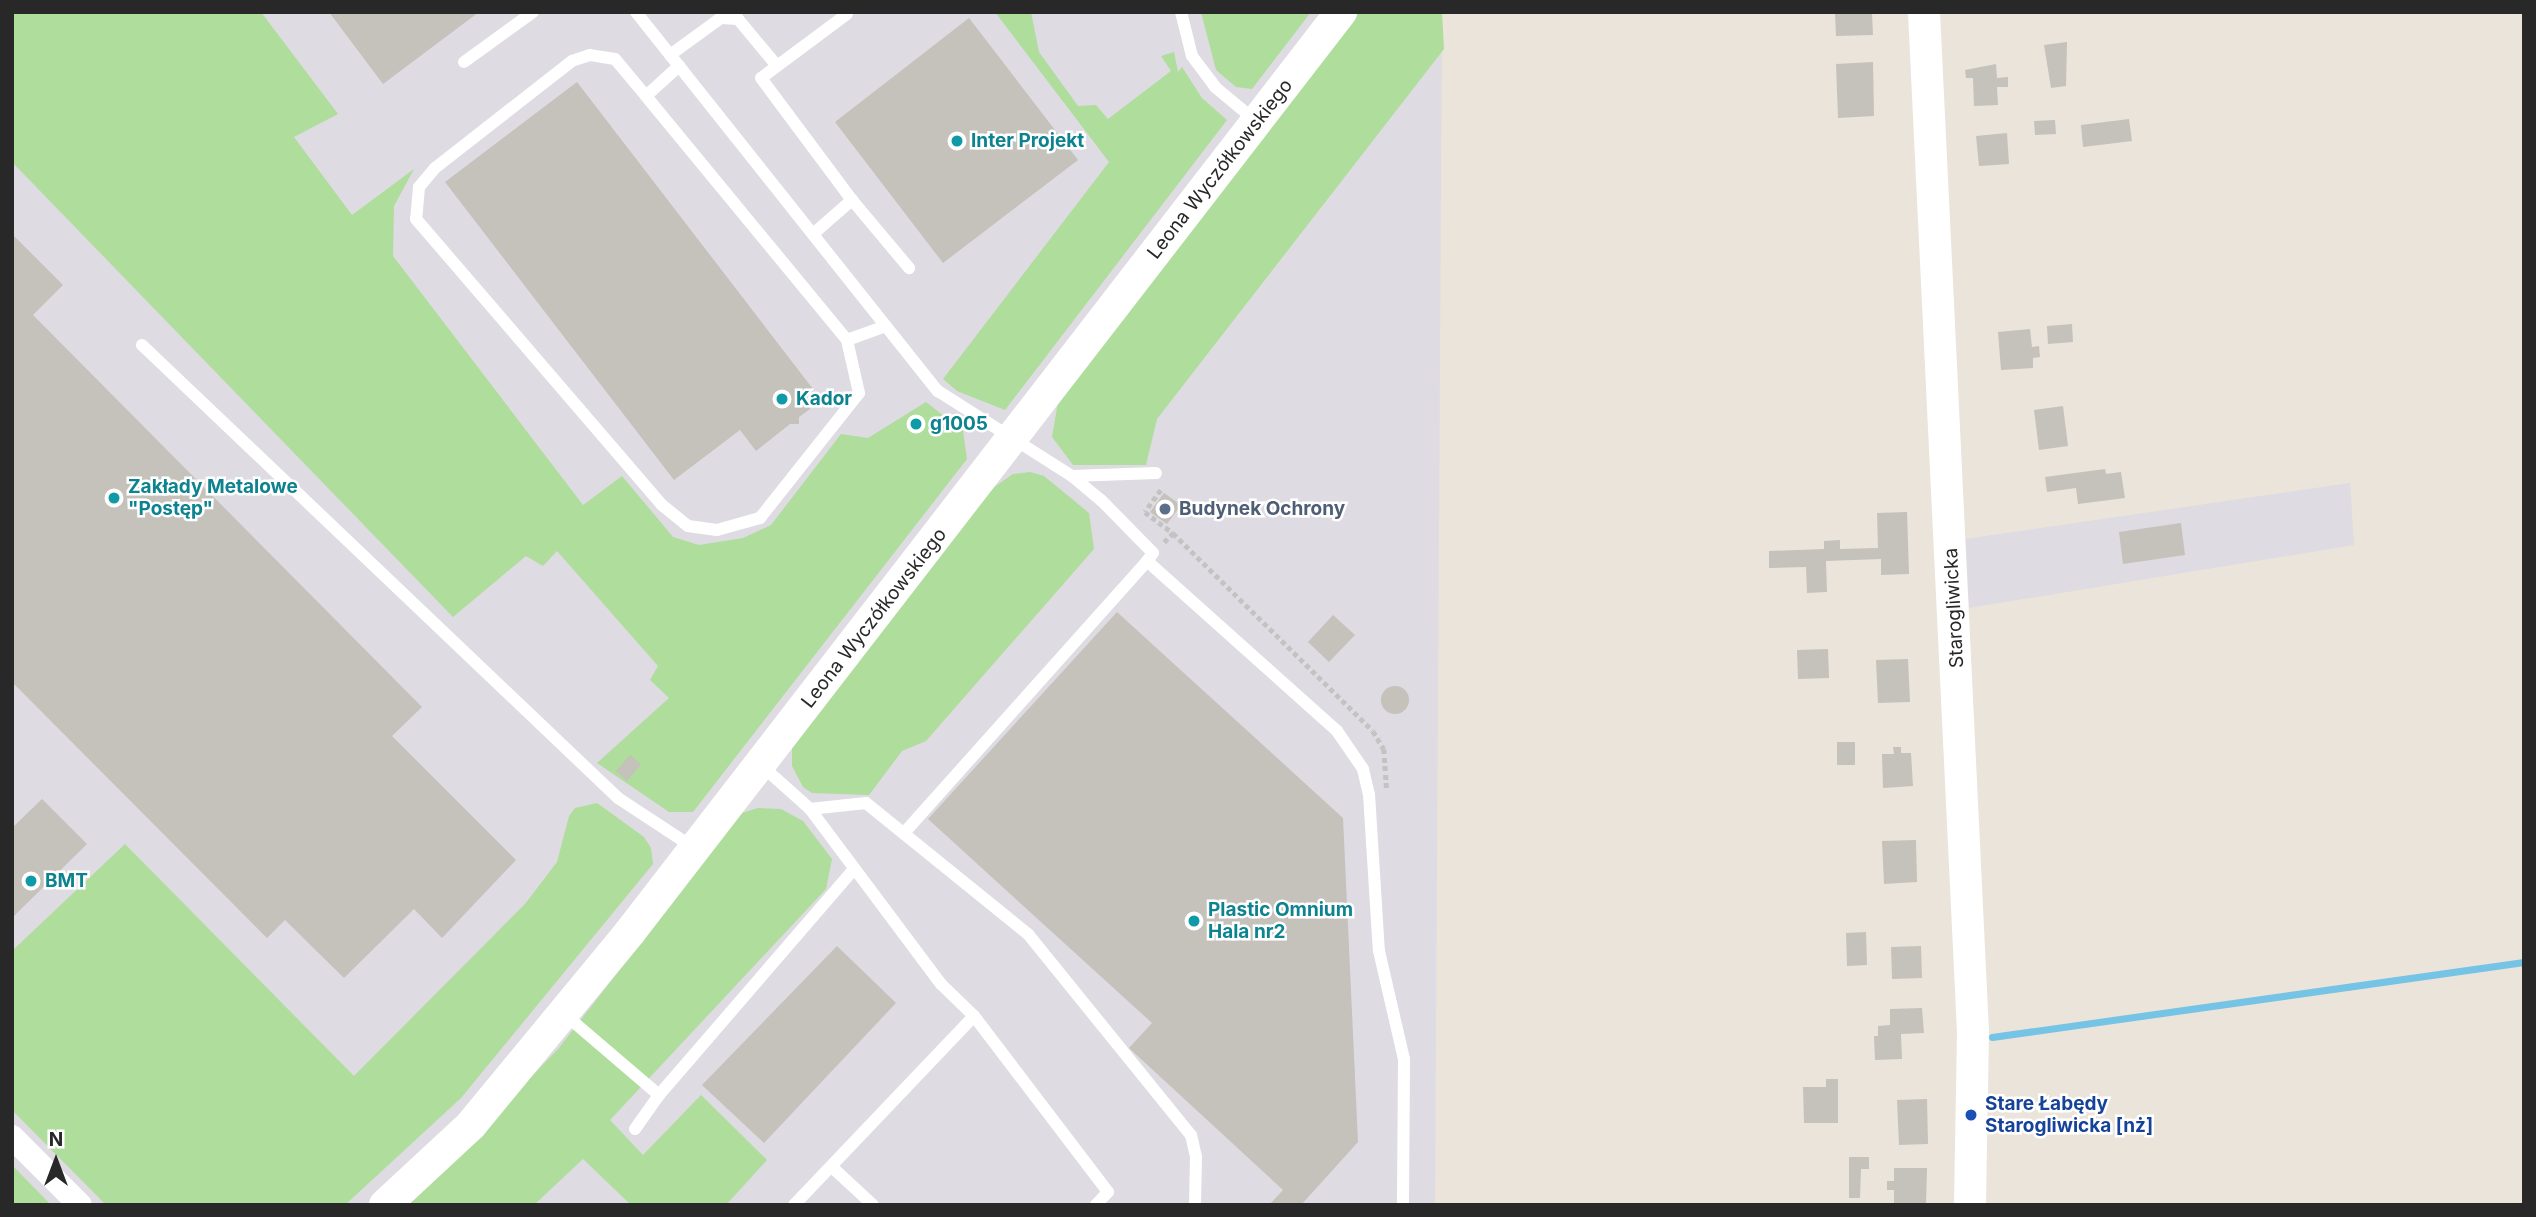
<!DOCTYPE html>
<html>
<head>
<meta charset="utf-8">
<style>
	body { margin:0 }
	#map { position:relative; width:2536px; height:1217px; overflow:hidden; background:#eae4db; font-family:Inter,sans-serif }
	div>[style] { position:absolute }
	.industrial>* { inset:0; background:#dedbe2 }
	.green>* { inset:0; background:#afdd9b }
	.stream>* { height:7px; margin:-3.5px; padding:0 3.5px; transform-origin:3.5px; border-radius:3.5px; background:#75c3e5 }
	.building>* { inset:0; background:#c5c1bb }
	.round { border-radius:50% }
	.path>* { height:4.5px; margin-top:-2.25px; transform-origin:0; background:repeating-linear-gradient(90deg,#c3c3c3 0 5px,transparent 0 8.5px) }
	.service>* { height:12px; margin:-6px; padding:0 6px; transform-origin:6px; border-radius:6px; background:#fff }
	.minor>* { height:24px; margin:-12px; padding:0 12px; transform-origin:12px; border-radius:12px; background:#fff }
	.tertiary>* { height:32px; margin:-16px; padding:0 16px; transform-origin:16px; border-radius:16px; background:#fff }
	.dots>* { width:19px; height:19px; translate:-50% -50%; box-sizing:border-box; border:4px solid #fff; border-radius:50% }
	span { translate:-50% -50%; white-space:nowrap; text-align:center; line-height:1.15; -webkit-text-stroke:5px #fff; paint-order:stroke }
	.culture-label { font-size:19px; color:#0d838f; font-weight:700 }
	.left { translate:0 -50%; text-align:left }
	.street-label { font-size:19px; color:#282828 }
	.service-label { font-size:19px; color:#4e5e75; font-weight:700 }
	.transit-label { font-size:19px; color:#164399; font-weight:700 }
	.frame { position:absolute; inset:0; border:14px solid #282828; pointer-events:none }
	.north { position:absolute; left:21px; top:1126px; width:70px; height:70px; -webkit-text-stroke:5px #fff; paint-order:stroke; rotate:0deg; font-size:19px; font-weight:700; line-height:28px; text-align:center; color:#282828 }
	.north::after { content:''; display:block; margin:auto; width:24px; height:32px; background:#282828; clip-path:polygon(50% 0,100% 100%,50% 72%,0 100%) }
</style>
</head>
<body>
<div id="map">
	<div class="industrial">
		<i style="clip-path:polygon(12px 12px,1442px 12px,1435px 1205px,12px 1205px)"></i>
		<i style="clip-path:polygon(2350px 483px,2354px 545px,1969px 608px,1965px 539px)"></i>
	</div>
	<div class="green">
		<i style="clip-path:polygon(12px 12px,261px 12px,338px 114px,294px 137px,352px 215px,414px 169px,394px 206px,393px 256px,583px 505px,622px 476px,673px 537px,699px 545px,743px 538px,771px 525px,841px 434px,868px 438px,926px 402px,963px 431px,967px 459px,693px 812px,669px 812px,597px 763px,669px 698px,650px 680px,658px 666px,557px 551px,543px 566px,526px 556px,453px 617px,12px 162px)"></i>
		<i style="clip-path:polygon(995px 12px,1031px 12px,1039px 52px,1078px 106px,1096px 105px,1108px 119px,1171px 71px,1161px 56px,1174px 52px,1178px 72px,1182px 67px,1202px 98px,1227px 120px,1005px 410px,957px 391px,943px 379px,1109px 162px)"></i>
		<i style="clip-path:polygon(1201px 12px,1311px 12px,1252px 89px,1236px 87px,1216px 70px)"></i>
		<i style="clip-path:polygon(1357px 12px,1442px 12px,1444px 49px,1157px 419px,1146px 465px,1073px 465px,1052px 437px,1058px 402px)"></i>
		<i style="clip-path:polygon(1030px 472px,1044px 476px,1089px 513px,1094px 549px,926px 741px,902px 751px,869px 795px,812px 793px,803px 787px,792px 766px,792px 746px,987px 492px,1013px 474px)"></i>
		<i style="clip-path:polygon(597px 803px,644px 837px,651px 848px,653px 864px,461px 1098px,345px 1205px,106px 1205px,12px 1110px,12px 951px,125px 844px,354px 1076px,525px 904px,557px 862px,569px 816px,575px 808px)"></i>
		<i style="clip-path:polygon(758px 808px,781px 809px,803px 821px,832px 859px,826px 889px,610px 1120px,643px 1155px,701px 1095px,767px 1160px,726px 1205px,631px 1205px,583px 1159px,534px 1205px,408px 1205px,558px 1049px,742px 813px)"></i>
		<i style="clip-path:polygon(12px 1165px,51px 1205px,12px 1205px)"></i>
	</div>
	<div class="stream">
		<i style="left:1992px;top:1037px;width:537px;rotate:-8.02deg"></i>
	</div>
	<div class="building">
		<i style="clip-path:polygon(329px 12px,479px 12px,383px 84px)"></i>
		<i style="clip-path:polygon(1835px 12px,1872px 12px,1873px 35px,1836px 36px)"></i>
		<i style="clip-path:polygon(969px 18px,1078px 160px,943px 263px,835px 122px)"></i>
		<i style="clip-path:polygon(2067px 42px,2066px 86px,2051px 88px,2044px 45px)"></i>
		<i style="clip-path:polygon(1873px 62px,1874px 116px,1838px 118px,1836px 64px)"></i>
		<i style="clip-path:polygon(1996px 64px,1997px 78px,2008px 77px,2008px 87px,1997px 87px,1998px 105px,1974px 106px,1973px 78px,1966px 78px,1965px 70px)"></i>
		<i style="clip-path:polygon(577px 82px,813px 389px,810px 409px,799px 417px,799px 424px,790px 424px,756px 451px,740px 430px,674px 480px,445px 182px)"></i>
		<i style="clip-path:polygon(2129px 119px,2132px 141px,2083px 147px,2081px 125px)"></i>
		<i style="clip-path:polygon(2055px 120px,2056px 134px,2035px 135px,2034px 121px)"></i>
		<i style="clip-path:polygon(2007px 133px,2009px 164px,1979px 166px,1976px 136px)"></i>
		<i style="clip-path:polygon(12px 234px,63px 285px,33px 315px,422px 707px,392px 736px,516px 860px,442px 938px,414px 909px,344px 978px,285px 920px,267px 938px,12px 682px)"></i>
		<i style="clip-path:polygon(2072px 324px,2073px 342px,2048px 344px,2047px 326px)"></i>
		<i style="clip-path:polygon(2030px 329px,2032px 347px,2039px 346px,2040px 357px,2033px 358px,2033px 368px,2001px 370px,1998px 332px)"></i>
		<i style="clip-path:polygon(2063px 406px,2068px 446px,2039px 450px,2034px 410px)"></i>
		<i style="clip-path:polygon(2105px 469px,2106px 474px,2121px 472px,2125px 498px,2078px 504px,2076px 488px,2047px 492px,2045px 477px)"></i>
		<i style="clip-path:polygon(1164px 493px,1181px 505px,1167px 524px,1150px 512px)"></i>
		<i style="clip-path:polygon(1907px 512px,1909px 574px,1881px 575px,1881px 559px,1826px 561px,1827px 592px,1807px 593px,1806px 567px,1769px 568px,1769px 551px,1824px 549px,1824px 541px,1840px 540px,1840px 549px,1878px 548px,1877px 513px)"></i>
		<i style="clip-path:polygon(2181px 523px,2185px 555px,2123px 564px,2119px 532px)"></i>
		<i style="clip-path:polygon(1117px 612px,1343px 818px,1358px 1142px,1301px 1205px,1269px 1205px,1283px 1190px,1129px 1048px,1152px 1023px,928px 819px)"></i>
		<i style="clip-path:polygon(1333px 615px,1355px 635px,1329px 662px,1308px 642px)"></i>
		<i style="clip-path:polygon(1828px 649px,1829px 678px,1798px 679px,1797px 650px)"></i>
		<i style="clip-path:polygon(1908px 659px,1910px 702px,1878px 703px,1876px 660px)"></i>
		<i class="round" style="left:1381px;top:686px;width:28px;height:28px"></i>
		<i style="clip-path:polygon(1837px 742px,1855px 742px,1855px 765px,1837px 765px)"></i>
		<i style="clip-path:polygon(1893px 747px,1901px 747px,1901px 753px,1911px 753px,1913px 786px,1883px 788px,1882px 754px,1894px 754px)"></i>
		<i style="clip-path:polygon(630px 755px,641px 764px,627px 781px,616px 771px)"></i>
		<i style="clip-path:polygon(42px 799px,87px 844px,12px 918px,12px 828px)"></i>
		<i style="clip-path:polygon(1916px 840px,1917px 882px,1884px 884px,1882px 841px)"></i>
		<i style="clip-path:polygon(1866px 932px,1867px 965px,1847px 966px,1846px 933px)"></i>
		<i style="clip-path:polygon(837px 946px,896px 1003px,764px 1143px,702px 1085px)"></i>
		<i style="clip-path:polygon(1921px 946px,1922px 978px,1892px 979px,1891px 947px)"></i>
		<i style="clip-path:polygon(1922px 1008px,1924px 1033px,1901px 1034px,1902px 1059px,1875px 1060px,1874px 1036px,1878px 1036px,1878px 1026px,1890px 1025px,1890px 1009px)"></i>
		<i style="clip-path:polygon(1826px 1079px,1838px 1079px,1838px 1123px,1804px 1123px,1803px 1087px,1826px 1087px)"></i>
		<i style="clip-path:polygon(1927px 1099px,1928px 1144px,1899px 1145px,1897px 1100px)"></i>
		<i style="clip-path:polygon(1849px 1157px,1869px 1157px,1869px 1169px,1861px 1169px,1860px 1198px,1849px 1198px)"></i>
		<i style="clip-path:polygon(1894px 1168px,1927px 1168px,1926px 1205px,1894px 1205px,1894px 1190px,1887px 1190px,1887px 1181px,1894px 1181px)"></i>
	</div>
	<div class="path">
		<i style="left:1161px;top:490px;width:27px;rotate:126deg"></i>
		<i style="left:1145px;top:512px;width:35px;rotate:37deg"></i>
		<i style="left:1164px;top:542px;width:13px;rotate:-45deg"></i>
		<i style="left:1173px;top:533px;width:281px;rotate:44.7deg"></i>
		<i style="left:1373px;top:731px;width:21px;rotate:59deg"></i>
		<i style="left:1384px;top:749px;width:39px;rotate:86deg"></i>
	</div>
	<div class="service">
		<i style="left:636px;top:12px;width:485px;rotate:51.5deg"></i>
		<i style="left:938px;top:391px;width:159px;rotate:32.4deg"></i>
		<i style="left:1072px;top:476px;width:38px;rotate:40deg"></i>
		<i style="left:1101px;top:500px;width:74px;rotate:45.5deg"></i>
		<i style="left:1153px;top:553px;width:10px;rotate:127deg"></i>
		<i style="left:1147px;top:561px;width:255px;rotate:41.8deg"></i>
		<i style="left:1337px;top:731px;width:46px;rotate:55.6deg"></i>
		<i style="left:1363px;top:769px;width:26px;rotate:77deg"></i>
		<i style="left:1369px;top:794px;width:157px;rotate:86.4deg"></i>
		<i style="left:1379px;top:951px;width:111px;rotate:77deg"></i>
		<i style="left:1404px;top:1059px;width:146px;rotate:90.4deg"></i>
		<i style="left:1181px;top:12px;width:45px;rotate:76deg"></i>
		<i style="left:1192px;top:56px;width:39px;rotate:53deg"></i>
		<i style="left:1215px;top:87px;width:53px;rotate:39.7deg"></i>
		<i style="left:847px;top:14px;width:107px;rotate:143.3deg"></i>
		<i style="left:761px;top:78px;width:152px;rotate:53.3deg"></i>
		<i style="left:670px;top:55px;width:63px;rotate:-36deg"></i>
		<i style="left:721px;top:18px;width:17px;rotate:3deg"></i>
		<i style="left:738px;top:19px;width:61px;rotate:50.3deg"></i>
		<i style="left:464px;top:62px;width:85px;rotate:-35.9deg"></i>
		<i style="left:646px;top:96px;width:48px;rotate:-130deg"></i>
		<i style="left:615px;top:59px;width:25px;rotate:-171deg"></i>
		<i style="left:590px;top:55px;width:19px;rotate:162deg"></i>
		<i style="left:572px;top:61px;width:174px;rotate:142deg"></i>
		<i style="left:435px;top:168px;width:25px;rotate:130deg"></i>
		<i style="left:419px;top:187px;width:32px;rotate:95deg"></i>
		<i style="left:416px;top:219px;width:377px;rotate:49.3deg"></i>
		<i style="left:662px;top:505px;width:33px;rotate:39deg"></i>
		<i style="left:688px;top:526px;width:29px;rotate:8deg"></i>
		<i style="left:717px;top:530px;width:45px;rotate:-15.6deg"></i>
		<i style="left:760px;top:518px;width:159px;rotate:-51.6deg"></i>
		<i style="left:859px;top:393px;width:54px;rotate:-102.8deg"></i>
		<i style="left:847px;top:340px;width:316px;rotate:-129.5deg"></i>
		<i style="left:646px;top:96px;width:45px;rotate:-42.3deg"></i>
		<i style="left:813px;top:234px;width:52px;rotate:-41.1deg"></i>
		<i style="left:852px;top:200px;width:89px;rotate:50deg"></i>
		<i style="left:847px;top:340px;width:41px;rotate:-19.7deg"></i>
		<i style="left:142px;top:345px;width:657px;rotate:43.58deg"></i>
		<i style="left:618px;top:798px;width:91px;rotate:33.3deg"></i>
		<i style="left:1072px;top:476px;width:84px;rotate:-2deg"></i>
		<i style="left:761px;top:765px;width:66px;rotate:41.9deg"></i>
		<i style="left:810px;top:809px;width:219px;rotate:53.2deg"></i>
		<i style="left:941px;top:984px;width:46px;rotate:44.1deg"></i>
		<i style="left:974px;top:1016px;width:221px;rotate:52.7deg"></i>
		<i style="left:1108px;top:1192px;width:18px;rotate:133deg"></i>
		<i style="left:810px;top:809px;width:56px;rotate:-6.1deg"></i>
		<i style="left:866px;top:803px;width:208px;rotate:39deg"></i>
		<i style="left:1028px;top:934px;width:259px;rotate:51deg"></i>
		<i style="left:1191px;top:1135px;width:23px;rotate:77deg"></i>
		<i style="left:1196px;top:1157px;width:48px;rotate:91.2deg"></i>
		<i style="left:904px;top:833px;width:365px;rotate:-48.2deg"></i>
		<i style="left:563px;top:1013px;width:126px;rotate:40.5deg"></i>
		<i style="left:635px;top:1129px;width:42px;rotate:-54.8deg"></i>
		<i style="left:659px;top:1095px;width:298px;rotate:-49.2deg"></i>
		<i style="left:832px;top:1167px;width:56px;rotate:42.8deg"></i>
		<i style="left:794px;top:1205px;width:261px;rotate:-46.4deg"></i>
	</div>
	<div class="minor">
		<i style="left:12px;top:1137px;width:96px;rotate:45deg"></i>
	</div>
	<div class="tertiary">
		<i style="left:1924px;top:12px;width:1021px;rotate:87.25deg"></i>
		<i style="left:1973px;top:1032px;width:173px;rotate:91deg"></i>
		<i style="left:385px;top:1205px;width:117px;rotate:-42.9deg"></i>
		<i style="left:471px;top:1125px;width:250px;rotate:-50.5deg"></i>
		<i style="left:630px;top:932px;width:1163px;rotate:-52.3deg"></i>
	</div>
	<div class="dots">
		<i style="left:957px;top:141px;background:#0f9aa8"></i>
		<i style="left:782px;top:399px;background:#0f9aa8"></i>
		<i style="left:916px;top:424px;background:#0f9aa8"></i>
		<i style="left:114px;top:498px;background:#0f9aa8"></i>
		<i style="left:1165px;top:509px;background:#5c6f8a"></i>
		<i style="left:31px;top:881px;background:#0f9aa8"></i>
		<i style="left:1194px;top:921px;background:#0f9aa8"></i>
		<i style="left:1971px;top:1115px;background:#1a4fb4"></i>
	</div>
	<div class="culture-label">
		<span class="left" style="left:971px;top:141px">Inter Projekt</span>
		<span class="left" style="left:796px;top:399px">Kador</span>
		<span class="left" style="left:930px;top:424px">g1005</span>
		<span class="left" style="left:128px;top:498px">Zakłady Metalowe<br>"Postęp"</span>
		<span class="left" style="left:45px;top:881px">BMT</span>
		<span class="left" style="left:1208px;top:921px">Plastic Omnium<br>Hala nr2</span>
	</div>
	<div class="street-label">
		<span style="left:1220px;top:169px;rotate:-52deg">Leona Wyczółkowskiego</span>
		<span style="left:1954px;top:608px;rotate:-93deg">Starogliwicka</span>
		<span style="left:874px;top:618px;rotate:-52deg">Leona Wyczółkowskiego</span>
	</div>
	<div class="service-label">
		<span class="left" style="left:1179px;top:509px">Budynek Ochrony</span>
	</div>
	<div class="transit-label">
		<span class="left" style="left:1985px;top:1115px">Stare Łabędy<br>Starogliwicka [nż]</span>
	</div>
	<div class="frame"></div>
	<div class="north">N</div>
</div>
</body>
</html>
